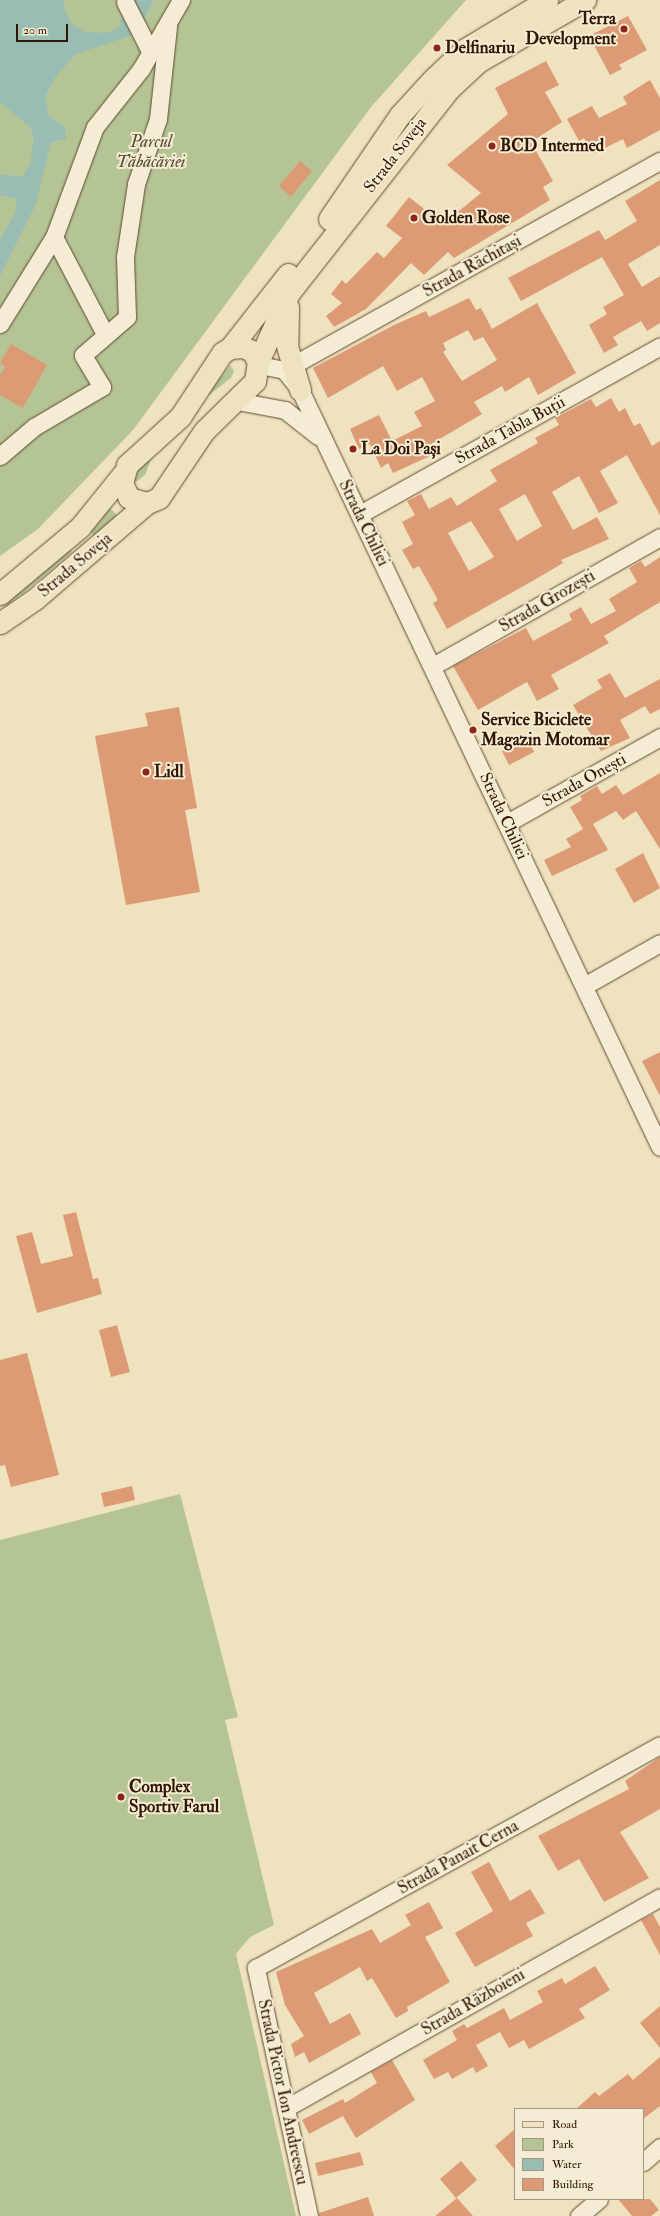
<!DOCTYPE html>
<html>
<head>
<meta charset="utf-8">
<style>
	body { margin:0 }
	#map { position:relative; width:660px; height:2216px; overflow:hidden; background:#efe2be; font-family:"IM FELL Double Pica",serif }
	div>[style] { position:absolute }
	.green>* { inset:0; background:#b5c495 }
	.water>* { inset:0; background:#9abdb3 }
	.building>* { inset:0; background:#dd9b75 }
	.roads { filter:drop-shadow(0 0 1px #604a30) drop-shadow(0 0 1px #604a30) }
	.minor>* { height:17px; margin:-8.5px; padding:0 8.5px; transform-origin:8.5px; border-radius:8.5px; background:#f5ecd5 }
	.major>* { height:21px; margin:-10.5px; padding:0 10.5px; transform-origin:10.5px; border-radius:10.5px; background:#efe2be }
	.dots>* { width:11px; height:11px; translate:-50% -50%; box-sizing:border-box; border:2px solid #f5ecd5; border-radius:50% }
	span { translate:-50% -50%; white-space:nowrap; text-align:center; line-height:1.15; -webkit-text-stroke:4px #f5ecd5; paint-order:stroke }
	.poi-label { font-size:17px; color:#311700; font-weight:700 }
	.right { translate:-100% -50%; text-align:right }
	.left { translate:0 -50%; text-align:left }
	.park-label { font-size:17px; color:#594b2d; font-style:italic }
	.street-label { font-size:17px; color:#311700 }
	.legend { position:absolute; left:514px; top:2108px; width:130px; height:92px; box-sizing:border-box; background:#f5ecd5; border:1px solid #a79780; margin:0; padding:5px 7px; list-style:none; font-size:12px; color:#311700 }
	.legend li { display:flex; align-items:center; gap:8px; height:20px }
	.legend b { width:20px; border:1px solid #a79780 }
	.scale { position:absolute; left:16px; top:24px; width:52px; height:18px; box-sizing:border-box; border:2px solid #311700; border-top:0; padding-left:5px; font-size:12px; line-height:14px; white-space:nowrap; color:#311700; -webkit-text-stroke:3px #f5ecd5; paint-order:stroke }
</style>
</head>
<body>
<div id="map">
	<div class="green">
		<i style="clip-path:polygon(0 0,466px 0,371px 107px,133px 430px,38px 529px,0 556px)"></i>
		<i style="clip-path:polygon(230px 365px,234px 371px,231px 378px,204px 399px)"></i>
		<i style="clip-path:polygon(152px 457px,145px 475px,136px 482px,132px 477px,135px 471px)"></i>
		<i style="clip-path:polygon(108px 506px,117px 515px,94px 536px,86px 528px)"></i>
		<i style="clip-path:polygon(66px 546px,72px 552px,26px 591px,0 608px)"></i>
		<i style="clip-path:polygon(180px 1494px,238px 1717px,225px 1720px,274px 1925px,250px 1937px,236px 1954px,296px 2216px,0 2216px,0 1540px)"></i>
	</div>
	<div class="water">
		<i style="clip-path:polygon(0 0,64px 0,65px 11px,72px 24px,85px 32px,107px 33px,121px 26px,120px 21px,134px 0,154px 0,142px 22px,130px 36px,76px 54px,56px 76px,45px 97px,49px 116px,65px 127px,66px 139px,51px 142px,36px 204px,0 276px,0 240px,15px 213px,17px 199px,0 195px,0 174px,22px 177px,30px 164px,34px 138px,30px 127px,0 102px)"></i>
	</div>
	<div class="building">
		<i style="clip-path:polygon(628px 16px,647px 50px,619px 65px,622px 69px,610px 75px,589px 36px)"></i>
		<i style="clip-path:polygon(546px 61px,559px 85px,545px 92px,562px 122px,531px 142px,553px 181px,543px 187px,550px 200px,454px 258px,448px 252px,424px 275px,411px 263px,366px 309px,334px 327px,326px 316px,342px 303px,331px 294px,342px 280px,346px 284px,377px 252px,384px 258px,402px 238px,386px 226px,409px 197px,443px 224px,481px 193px,447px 165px,508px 114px,495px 88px)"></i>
		<i style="clip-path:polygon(650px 80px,660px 98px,660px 130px,627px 148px,623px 139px,593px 154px,584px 138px,579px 141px,567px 119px,592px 106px,599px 118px,627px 104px,623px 97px)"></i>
		<i style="clip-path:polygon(300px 161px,312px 171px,291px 197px,279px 186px)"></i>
		<i style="clip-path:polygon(660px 180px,660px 245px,628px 264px,642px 287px,660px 276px,660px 323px,647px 331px,641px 321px,613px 337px,618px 345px,604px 353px,589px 325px,607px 314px,603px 307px,624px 295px,602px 257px,521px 301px,508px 278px,599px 230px,605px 240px,637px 221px,625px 201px)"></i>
		<i style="clip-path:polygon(evenodd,469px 298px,476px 310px,481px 308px,492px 329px,537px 303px,576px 373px,538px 395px,529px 377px,505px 392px,502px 386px,474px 402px,482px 414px,426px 447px,430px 456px,393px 473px,388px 463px,381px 468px,370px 444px,359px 449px,350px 429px,379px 415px,392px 441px,422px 426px,414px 412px,435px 401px,422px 377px,397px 391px,383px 366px,328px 398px,313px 368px,394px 325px,426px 311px,429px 317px,469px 298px,468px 330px,474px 341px,483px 337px,497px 360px,462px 381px,443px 352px,446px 350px,443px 343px,468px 330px)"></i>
		<i style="clip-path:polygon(11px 344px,47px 365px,23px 408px,0 395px,0 375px,5px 367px,0 363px)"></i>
		<i style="clip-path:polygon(evenodd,611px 398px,619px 412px,625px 408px,634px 426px,640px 423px,652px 446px,660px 441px,660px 515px,627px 455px,600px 471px,618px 503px,599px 513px,579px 476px,552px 492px,573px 530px,597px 517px,609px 539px,561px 560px,563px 563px,536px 579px,447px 629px,433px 603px,438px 600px,419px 566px,413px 569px,402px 550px,413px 544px,402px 522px,415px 515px,407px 501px,421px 494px,429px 509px,451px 497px,457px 506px,497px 481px,490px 470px,538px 443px,535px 438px,559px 425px,555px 418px,591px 399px,596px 407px,611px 398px,525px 494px,542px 526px,517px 541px,499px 509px,525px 494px,611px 398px,471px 521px,494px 557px,469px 571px,448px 533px,471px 521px)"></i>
		<i style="clip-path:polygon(660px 557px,660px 602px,604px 636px,609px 643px,551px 675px,559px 689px,537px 701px,527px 682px,478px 710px,453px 666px,526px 628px,533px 641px,572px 620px,569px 614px,581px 607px,591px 624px,616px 611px,609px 599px,637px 582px,629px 568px,641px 561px,645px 567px)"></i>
		<i style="clip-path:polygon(610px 673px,625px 698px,660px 679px,660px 709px,650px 714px,645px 706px,620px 720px,630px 738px,601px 751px,573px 705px,602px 688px,597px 680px)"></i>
		<i style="clip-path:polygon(179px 707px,197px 808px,185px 810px,200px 892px,126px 905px,95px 736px,148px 726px,145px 713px)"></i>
		<i style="clip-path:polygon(527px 738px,534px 752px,509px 765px,502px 751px)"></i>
		<i style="clip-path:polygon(660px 773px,660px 849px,636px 811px,623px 820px,616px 811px,593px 824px,608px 850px,552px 876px,544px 860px,571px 847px,566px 839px,583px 829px,570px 807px,582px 800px,580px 796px,597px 786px,602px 794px,616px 785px,623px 795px)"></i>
		<i style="clip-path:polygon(643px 853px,660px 888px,634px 903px,615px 869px)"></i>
		<i style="clip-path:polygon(660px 1052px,660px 1096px,642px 1061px)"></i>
		<i style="clip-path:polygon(76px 1212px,93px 1279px,98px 1278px,102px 1294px,37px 1313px,16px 1236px,32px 1232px,41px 1264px,73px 1256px,63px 1215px)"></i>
		<i style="clip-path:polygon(117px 1325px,130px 1372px,111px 1377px,99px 1330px)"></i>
		<i style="clip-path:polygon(27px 1353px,59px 1475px,11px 1487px,5px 1465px,0 1466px,0 1360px)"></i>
		<i style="clip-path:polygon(132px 1486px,135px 1500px,104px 1507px,101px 1493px)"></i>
		<i style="clip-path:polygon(660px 1757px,660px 1809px,620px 1832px,649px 1878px,604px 1902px,579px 1859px,558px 1871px,538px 1836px,629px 1789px,625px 1781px)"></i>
		<i style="clip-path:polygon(489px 1862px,510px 1901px,530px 1889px,545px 1913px,526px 1923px,533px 1936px,475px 1967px,455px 1933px,493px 1911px,471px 1872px)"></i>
		<i style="clip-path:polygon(429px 1902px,443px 1928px,425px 1937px,450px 1982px,407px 2007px,408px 2011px,396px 2018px,372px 1978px,367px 1981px,360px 1967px,314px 1993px,330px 2024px,350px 2013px,361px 2034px,309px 2063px,304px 2052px,295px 2057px,291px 2044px,304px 2036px,285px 2005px,276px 1972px,372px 1929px,380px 1943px,411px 1925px,405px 1915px)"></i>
		<i style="clip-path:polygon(653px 1914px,660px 1927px,660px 1955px,641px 1920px)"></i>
		<i style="clip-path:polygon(595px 1966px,610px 1990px,579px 2009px,585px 2018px,529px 2049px,524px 2040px,509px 2048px,500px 2032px,476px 2045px,488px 2066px,476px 2073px,473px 2067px,452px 2079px,448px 2072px,434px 2079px,423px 2060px,457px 2040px,452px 2031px,464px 2024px,467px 2028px,504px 2008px,510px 2020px,543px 2002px,537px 1991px,562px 1978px,565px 1984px)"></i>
		<i style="clip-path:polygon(660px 2006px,660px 2048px,640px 2023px)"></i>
		<i style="clip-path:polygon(660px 2057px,660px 2106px,643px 2119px,643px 2109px,576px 2109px,595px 2092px,599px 2096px,628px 2074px,633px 2080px)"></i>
		<i style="clip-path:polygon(392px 2060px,415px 2100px,356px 2138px,343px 2116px,309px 2134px,302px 2120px,343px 2099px,345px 2103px,377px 2083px,371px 2072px)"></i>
		<i style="clip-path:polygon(515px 2129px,515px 2170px,495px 2146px)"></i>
		<i style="clip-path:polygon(360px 2152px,364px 2165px,318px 2176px,315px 2163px)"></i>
		<i style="clip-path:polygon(461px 2161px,477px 2180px,456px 2198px,440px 2179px)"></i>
		<i style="clip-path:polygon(368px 2197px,374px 2216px,319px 2216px,319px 2213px)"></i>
		<i style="clip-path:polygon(457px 2198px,473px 2216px,435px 2216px)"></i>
		<i style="clip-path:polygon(618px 2199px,650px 2199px,659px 2210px,651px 2216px,632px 2216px)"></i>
	</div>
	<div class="roads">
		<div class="minor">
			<i style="left:125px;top:2px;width:57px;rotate:63deg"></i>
			<i style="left:54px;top:237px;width:110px;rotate:62.3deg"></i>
			<i style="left:0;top:324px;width:102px;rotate:-58.2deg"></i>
			<i style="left:54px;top:237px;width:117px;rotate:-69.6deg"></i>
			<i style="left:95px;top:127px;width:74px;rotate:-51.6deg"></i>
			<i style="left:141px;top:69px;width:80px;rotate:-59.9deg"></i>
			<i style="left:259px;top:365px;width:25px;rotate:11deg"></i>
			<i style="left:284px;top:370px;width:26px;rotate:51deg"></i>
			<i style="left:300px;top:390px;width:838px;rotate:64.57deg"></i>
			<i style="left:284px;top:370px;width:430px;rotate:-29.1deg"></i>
			<i style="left:237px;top:401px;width:49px;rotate:10.6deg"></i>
			<i style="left:285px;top:410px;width:42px;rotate:38.2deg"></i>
			<i style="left:0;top:456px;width:45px;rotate:-40.5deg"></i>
			<i style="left:34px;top:427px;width:79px;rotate:-30.5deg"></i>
			<i style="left:102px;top:387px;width:37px;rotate:-121deg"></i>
			<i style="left:83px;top:355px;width:58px;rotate:-40.8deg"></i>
			<i style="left:127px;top:317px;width:60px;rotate:-91.9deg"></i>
			<i style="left:125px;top:257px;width:74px;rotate:-81.4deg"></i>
			<i style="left:136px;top:184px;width:69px;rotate:-71.3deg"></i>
			<i style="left:158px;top:119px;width:93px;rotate:-83.8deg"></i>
			<i style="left:360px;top:514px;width:344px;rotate:-29.2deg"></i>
			<i style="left:433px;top:666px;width:261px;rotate:-29.6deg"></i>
			<i style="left:507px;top:823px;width:176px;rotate:-29.3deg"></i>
			<i style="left:584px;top:986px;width:87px;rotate:-29.5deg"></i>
			<i style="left:286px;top:2108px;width:429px;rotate:-29.4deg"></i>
			<i style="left:643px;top:2162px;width:23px;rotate:-41deg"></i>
			<i style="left:309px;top:2216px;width:254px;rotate:-102.1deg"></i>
			<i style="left:256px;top:1968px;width:461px;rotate:-28.9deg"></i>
			<i style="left:579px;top:2216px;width:26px;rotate:-40deg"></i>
		</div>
		<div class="major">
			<i style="left:329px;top:219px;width:126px;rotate:-55.7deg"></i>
			<i style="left:400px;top:115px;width:47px;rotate:-47.6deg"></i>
			<i style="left:432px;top:80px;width:45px;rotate:-43.2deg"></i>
			<i style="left:465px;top:49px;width:96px;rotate:-30.9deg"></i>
			<i style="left:288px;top:307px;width:39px;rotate:91deg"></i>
			<i style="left:287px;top:346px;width:46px;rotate:73.5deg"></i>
			<i style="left:243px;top:347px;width:10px;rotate:24deg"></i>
			<i style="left:252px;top:351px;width:13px;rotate:61deg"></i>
			<i style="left:258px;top:362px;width:19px;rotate:99deg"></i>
			<i style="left:255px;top:381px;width:71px;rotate:135.6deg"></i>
			<i style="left:204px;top:431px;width:81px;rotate:123.9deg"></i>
			<i style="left:159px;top:498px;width:13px;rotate:157deg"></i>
			<i style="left:147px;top:503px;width:19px;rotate:-164deg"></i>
			<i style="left:129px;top:498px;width:17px;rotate:-115deg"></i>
			<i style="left:122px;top:483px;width:19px;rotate:-74deg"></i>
			<i style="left:127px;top:465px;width:72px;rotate:-42.2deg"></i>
			<i style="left:180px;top:417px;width:77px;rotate:-56.7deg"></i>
			<i style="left:222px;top:353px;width:9px;rotate:-32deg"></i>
			<i style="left:230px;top:348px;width:13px;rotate:-4deg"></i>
			<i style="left:230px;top:348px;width:94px;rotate:-51.9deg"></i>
			<i style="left:258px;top:362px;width:76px;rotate:-65.8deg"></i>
			<i style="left:289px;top:293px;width:259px;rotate:-51.9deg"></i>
			<i style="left:449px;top:89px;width:40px;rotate:-43deg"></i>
			<i style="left:478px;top:62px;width:124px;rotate:-30.1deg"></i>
			<i style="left:0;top:594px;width:104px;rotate:-39.9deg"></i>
			<i style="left:80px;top:527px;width:68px;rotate:-50.9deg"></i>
			<i style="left:0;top:623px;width:42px;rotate:-34.4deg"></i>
			<i style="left:35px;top:599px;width:148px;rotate:-40.6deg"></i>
		</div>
	</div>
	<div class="dots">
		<i style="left:624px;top:29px;background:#8f2418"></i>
		<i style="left:437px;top:48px;background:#8f2418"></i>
		<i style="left:492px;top:146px;background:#8f2418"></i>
		<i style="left:414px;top:218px;background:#8f2418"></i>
		<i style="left:353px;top:449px;background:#8f2418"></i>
		<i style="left:473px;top:730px;background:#8f2418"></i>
		<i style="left:146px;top:772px;background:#8f2418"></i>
		<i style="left:121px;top:1797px;background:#8f2418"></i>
	</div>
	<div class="poi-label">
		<span class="right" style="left:616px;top:29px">Terra<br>Development</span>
		<span class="left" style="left:445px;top:48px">Delfinariu</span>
		<span class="left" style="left:500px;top:146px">BCD Intermed</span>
		<span class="left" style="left:422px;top:218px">Golden Rose</span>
		<span class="left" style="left:361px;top:449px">La Doi Pași</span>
		<span class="left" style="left:481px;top:730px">Service Biciclete<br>Magazin Motomar</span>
		<span class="left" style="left:154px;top:772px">Lidl</span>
		<span class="left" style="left:129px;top:1797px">Complex<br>Sportiv Farul</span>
	</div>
	<div class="park-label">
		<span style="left:151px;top:152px">Parcul<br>Tăbăcăriei</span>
	</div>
	<div class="street-label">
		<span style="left:395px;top:155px;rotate:-52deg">Strada Soveja</span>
		<span style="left:472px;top:266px;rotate:-29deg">Strada Răchitași</span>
		<span style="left:510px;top:430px;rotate:-29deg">Strada Tabla Buții</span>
		<span style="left:364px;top:523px;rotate:64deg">Strada Chiliei</span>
		<span style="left:75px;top:565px;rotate:-40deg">Strada Soveja</span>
		<span style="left:547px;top:601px;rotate:-30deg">Strada Grozești</span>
		<span style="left:584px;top:780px;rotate:-29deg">Strada Onești</span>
		<span style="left:504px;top:816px;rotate:65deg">Strada Chiliei</span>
		<span style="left:458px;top:1857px;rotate:-29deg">Strada Panait Cerna</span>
		<span style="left:473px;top:2002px;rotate:-30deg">Strada Războieni</span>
		<span style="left:283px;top:2092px;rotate:78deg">Strada Pictor Ion Andreescu</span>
	</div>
	<ul class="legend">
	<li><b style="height:5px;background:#efe2be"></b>Road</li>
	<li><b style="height:11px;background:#b5c495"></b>Park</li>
	<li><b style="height:11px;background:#9abdb3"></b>Water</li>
	<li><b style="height:11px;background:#dd9b75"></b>Building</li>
	</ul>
	<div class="scale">20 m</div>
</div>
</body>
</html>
